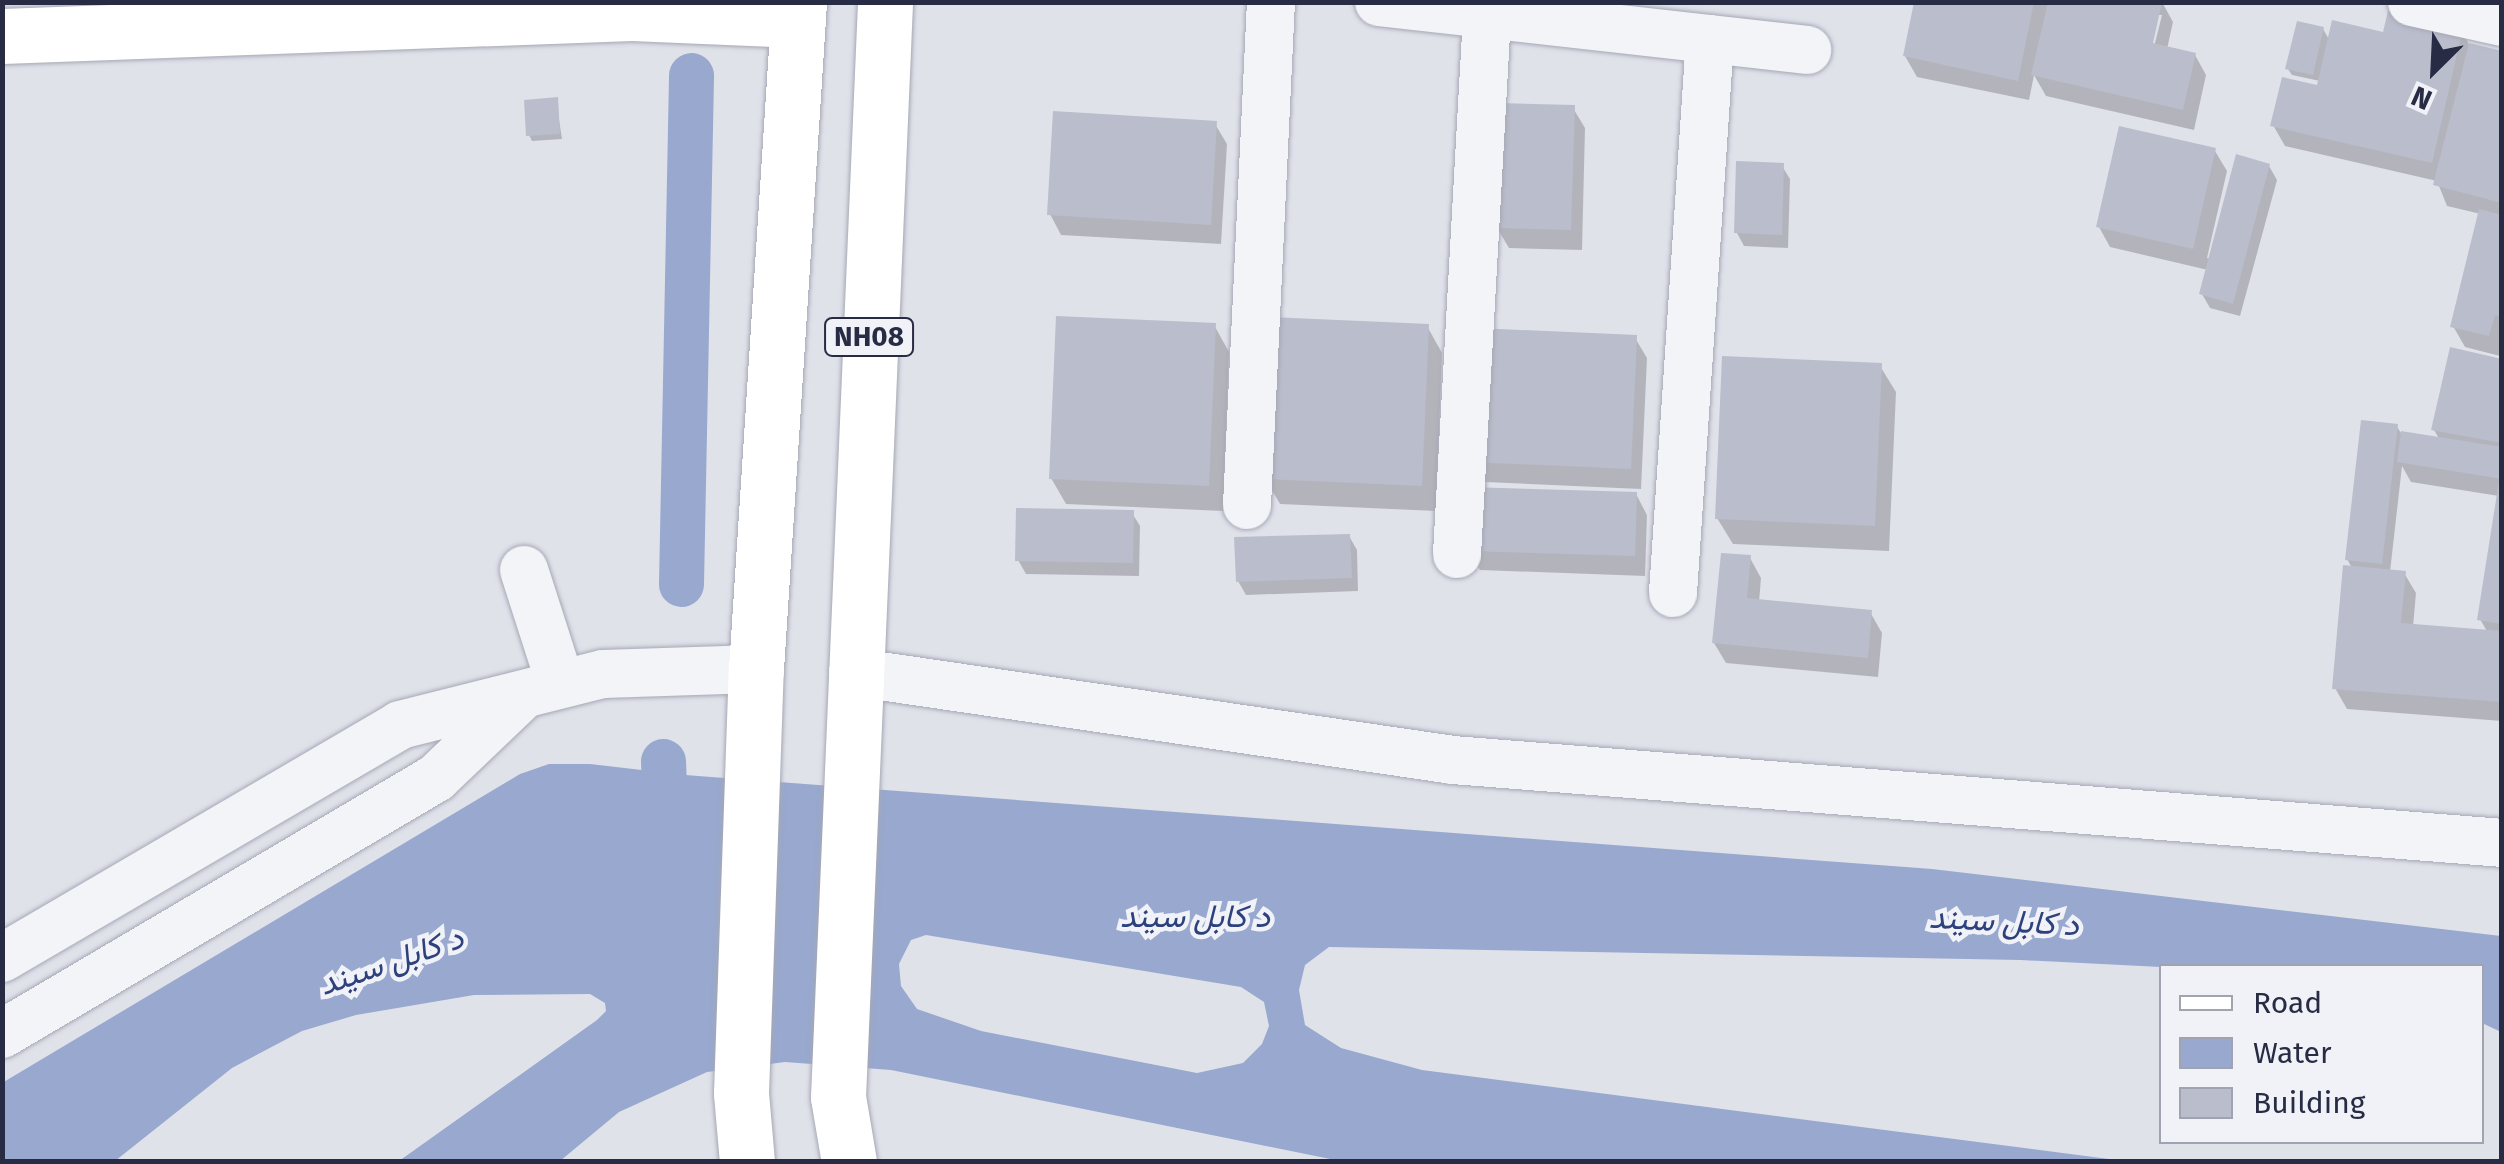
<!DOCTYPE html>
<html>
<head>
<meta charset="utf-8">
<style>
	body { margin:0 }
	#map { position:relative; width:2504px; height:1164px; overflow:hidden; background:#e0e2ea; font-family:"Fira Sans",Vazirmatn,sans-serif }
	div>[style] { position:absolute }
	.water>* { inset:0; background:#98a8ce }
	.shadow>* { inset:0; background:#0003 }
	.canal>* { height:45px; margin:-22.5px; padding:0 22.5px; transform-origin:22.5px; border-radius:22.5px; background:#98a8ce }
	.building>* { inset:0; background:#babdcb }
	.roads { filter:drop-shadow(0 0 2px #a5a8b5) drop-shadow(0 0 2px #a5a8b5) }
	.minor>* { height:48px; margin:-24px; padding:0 24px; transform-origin:24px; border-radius:24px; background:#f3f4f8 }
	.major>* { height:55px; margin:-27.5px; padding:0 27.5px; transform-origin:27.5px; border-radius:27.5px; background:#fff }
	.highway>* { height:55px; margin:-27.5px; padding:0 27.5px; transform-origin:27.5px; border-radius:27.5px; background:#fff }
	span { translate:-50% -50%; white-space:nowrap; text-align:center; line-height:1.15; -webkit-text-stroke:9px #f0f2f8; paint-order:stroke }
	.shield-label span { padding:2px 8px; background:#f0f2f8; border:2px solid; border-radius:8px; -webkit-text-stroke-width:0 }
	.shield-label { font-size:28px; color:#272c44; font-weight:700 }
	.water-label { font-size:32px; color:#2d417c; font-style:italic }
	.frame { position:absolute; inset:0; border:5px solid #272c44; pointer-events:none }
	.legend { position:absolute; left:2159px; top:964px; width:325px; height:180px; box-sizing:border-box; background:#f0f2f8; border:2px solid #a0a3b0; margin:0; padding:12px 18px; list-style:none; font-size:30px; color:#272c44 }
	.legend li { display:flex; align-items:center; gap:20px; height:50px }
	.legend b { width:50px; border:2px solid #a0a3b0 }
	.north { position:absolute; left:2384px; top:20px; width:100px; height:100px; -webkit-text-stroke:8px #f0f2f8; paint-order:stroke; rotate:204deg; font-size:28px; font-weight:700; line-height:40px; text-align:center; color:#272c44 }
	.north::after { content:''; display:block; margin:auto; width:35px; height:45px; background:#272c44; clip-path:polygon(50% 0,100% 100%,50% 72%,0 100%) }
</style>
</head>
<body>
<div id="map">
	<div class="water">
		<i style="clip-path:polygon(evenodd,549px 764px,590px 764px,685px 775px,1932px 869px,2501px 936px,2501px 1032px,2482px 1023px,2482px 966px,2161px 967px,2021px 960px,1329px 947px,1305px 965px,1299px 990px,1305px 1025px,1341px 1048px,1422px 1070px,2124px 1161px,1340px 1161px,891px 1070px,785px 1062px,707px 1072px,619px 1112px,560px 1161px,399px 1161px,597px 1020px,606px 1011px,605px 1003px,590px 994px,474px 995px,356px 1015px,302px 1031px,232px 1068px,115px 1161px,3px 1161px,2px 1083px,520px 774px,549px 764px,926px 935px,1241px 987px,1264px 1002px,1269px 1026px,1262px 1044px,1243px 1063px,1197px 1073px,981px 1031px,917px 1009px,901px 986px,899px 964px,911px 940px,926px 935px)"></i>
	</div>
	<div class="shadow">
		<i style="clip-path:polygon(evenodd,1917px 2px,2162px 2px,2173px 22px,2167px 49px,2195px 55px,2206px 75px,2194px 130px,2046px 96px,2034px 75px,2029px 100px,1917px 77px,1905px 56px,1917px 2px,2157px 15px,2162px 15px,2152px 55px,2147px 54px,2157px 15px)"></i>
		<i style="clip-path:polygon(2323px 29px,2330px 41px,2461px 30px,2470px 46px,2502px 53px,2500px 356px,2465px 347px,2453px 326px,2481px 214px,2447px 206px,2437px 181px,2285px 146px,2273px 125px,2319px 88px,2320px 81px,2292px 75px,2288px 69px)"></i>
		<i style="clip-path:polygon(556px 100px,562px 139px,532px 141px,529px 135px)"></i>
		<i style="clip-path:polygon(1573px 108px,1585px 128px,1582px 250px,1509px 248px,1497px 228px)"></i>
		<i style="clip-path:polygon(1215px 124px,1227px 144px,1221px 244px,1061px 235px,1050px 214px)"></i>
		<i style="clip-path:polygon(2215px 151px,2227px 171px,2207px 258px,2211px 259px,2269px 166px,2277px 180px,2240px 316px,2210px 308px,2202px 294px,2208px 270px,2110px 247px,2099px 227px)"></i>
		<i style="clip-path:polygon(1782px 166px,1790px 179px,1788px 248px,1744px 246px,1737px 233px)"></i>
		<i style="clip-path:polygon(1214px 325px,1229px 352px,1223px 511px,1066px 504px,1051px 478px)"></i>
		<i style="clip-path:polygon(1427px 326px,1442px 353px,1436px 511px,1280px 504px,1265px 478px)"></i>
		<i style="clip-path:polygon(1635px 338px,1647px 358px,1641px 489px,1485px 482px,1473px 462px)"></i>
		<i style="clip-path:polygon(evenodd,2502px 361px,2502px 721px,2347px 709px,2335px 688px,2352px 568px,2347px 559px,2397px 427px,2401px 433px,2440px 440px,2434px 430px,2502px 361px,2402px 466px,2411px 482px,2499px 496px,2480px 619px,2488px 633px,2413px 627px,2416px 593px,2404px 573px,2390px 572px,2402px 466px)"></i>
		<i style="clip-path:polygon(1880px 366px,1896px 392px,1889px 551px,1733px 544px,1717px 518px)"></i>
		<i style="clip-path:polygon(1636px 494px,1647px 515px,1645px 576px,1480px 570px,1468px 550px)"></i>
		<i style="clip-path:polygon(1132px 513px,1140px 526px,1139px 576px,1026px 574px,1018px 560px)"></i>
		<i style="clip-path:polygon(1349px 536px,1357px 550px,1358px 591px,1246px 595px,1238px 581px)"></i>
		<i style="clip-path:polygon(1750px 558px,1761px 578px,1759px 602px,1870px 612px,1882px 633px,1878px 677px,1726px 663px,1714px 643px)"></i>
	</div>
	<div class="canal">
		<i style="left:681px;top:584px;width:509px;rotate:-88.87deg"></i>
		<i style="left:663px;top:761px;width:74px;rotate:87.7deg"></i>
	</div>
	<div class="building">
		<i style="clip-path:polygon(1914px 2px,2034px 2px,2018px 81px,1903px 56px)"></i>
		<i style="clip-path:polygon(2048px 2px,2162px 2px,2153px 43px,2196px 53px,2183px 110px,2031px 75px)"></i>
		<i style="clip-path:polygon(2388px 11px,2463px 28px,2432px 163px,2270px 126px,2282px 77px,2317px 85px,2332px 20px,2383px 32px)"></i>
		<i style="clip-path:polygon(2297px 21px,2324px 27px,2313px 75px,2285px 69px)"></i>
		<i style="clip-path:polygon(2469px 43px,2502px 51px,2502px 203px,2433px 185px)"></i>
		<i style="clip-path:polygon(558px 97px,560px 134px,526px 136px,524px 100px)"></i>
		<i style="clip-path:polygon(1498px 103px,1575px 105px,1571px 230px,1495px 228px)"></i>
		<i style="clip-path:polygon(1053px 111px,1217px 121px,1211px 225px,1047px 215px)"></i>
		<i style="clip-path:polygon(2119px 126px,2216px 148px,2193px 249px,2096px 227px)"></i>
		<i style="clip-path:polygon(2236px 154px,2270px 164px,2233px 304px,2199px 294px)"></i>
		<i style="clip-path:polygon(1736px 161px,1784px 163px,1782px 235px,1734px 233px)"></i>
		<i style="clip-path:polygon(2479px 209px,2502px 215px,2502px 317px,2495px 315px,2489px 336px,2450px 327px)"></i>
		<i style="clip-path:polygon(1056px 316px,1216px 323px,1209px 486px,1049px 479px)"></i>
		<i style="clip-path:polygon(1269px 317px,1429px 324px,1422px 486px,1262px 479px)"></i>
		<i style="clip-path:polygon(1476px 328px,1637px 335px,1631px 469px,1471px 462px)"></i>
		<i style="clip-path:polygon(2450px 347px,2502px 359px,2502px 443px,2431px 430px)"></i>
		<i style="clip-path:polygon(1722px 356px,1882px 363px,1875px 526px,1715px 519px)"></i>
		<i style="clip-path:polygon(2361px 420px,2398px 424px,2382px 564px,2345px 560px)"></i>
		<i style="clip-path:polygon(2401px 431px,2502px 447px,2502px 479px,2397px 462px)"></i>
		<i style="clip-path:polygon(2499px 481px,2502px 481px,2502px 624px,2477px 620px)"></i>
		<i style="clip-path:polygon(1467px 487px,1637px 492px,1635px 556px,1465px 551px)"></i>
		<i style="clip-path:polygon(1016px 508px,1134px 510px,1133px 563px,1015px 561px)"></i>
		<i style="clip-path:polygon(1350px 534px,1352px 578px,1236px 582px,1234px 537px)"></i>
		<i style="clip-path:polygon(1721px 553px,1751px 555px,1747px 598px,1872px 610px,1868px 658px,1712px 643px)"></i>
		<i style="clip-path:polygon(2343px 565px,2406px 571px,2401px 623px,2502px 631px,2502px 702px,2332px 689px)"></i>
	</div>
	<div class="roads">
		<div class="minor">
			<i style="left:1379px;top:2px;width:431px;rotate:6.4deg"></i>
			<i style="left:2412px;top:2px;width:92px;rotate:12.5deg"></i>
			<i style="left:1247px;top:505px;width:504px;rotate:-87.27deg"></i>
			<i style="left:1457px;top:554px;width:540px;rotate:-86.81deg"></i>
			<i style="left:524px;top:570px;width:118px;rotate:72.2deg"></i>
			<i style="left:1673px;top:593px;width:555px;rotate:-86.18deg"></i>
			<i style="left:853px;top:672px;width:606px;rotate:8.34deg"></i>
			<i style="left:1453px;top:760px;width:1052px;rotate:4.52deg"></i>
			<i style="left:2px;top:958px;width:461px;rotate:-30.3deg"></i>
			<i style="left:400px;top:725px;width:209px;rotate:-14.1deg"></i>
			<i style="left:603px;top:674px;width:153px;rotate:-1.9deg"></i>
			<i style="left:2px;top:1034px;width:504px;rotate:-30.53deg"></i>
			<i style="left:436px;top:778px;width:119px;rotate:-43.6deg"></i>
		</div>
		<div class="major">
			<i style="left:2px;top:36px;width:630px;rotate:-2.09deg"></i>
			<i style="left:632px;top:13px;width:166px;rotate:2.4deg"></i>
		</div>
		<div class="highway">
			<i style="left:747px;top:1162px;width:69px;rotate:-95deg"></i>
			<i style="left:741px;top:1093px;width:424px;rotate:-88deg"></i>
			<i style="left:756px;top:669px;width:668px;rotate:-86.31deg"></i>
			<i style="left:849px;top:1162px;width:66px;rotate:-99.6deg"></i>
			<i style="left:838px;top:1097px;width:1096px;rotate:-87.54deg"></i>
		</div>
	</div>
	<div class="shield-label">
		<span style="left:869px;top:337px">NH08</span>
	</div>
	<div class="water-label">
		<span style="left:1195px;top:916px">د کابل سيند</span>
		<span style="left:2004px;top:921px;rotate:3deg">د کابل سيند</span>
		<span style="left:391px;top:961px;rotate:-19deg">د کابل سيند</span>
	</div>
	<div class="frame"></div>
	<ul class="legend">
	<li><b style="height:12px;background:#fff"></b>Road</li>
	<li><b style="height:28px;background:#98a8ce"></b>Water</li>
	<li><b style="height:28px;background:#babdcb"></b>Building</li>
	</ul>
	<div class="north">N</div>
</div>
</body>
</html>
